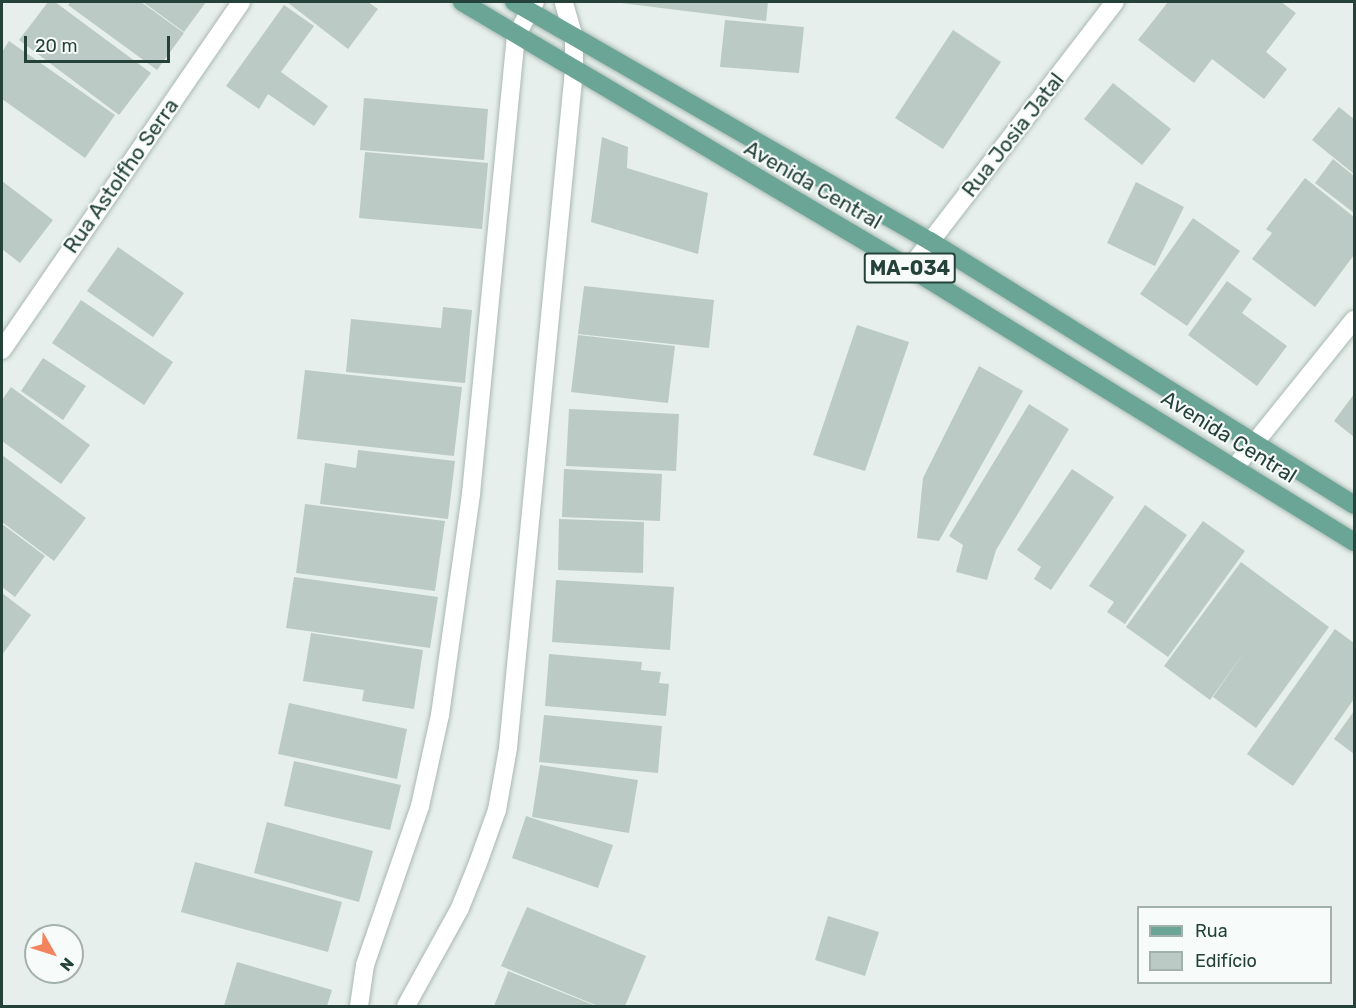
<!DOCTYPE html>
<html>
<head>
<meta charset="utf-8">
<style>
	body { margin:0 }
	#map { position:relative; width:1356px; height:1008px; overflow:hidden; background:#e6efeb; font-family:Rubik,sans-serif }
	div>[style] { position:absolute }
	.building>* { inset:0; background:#bbcac4 }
	.roads { filter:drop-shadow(0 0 2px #a8b8b2) drop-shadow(0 0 2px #a8b8b2) }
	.street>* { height:18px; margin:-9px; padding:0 9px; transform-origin:9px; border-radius:9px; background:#fff }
	.primary>* { height:18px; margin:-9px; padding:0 9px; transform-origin:9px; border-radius:9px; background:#6aa596 }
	span { translate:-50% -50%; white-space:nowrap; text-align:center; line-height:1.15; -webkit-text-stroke:4.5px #f7fbf9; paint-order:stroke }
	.shield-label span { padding:2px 4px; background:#f7fbf9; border:2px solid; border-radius:4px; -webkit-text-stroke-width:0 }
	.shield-label { font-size:20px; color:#24423a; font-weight:700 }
	.street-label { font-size:21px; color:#24423a }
	.frame { position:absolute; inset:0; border:3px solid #24423a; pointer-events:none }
	.legend { position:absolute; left:1137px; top:906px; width:195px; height:78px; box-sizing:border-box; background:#f7fbf9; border:2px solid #a3b1ad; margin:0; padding:8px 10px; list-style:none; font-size:18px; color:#24423a }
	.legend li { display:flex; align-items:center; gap:12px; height:30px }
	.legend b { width:30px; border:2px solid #a3b1ad }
	.north { position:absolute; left:24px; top:924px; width:60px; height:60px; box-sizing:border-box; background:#f7fbf9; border:2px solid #a3b1ad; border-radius:50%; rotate:129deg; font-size:16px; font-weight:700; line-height:24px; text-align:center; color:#24423a }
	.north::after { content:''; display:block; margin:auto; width:21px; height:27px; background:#f4845f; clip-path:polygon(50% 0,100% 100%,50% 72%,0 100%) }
	.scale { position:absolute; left:24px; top:36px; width:146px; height:27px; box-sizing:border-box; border:3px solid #24423a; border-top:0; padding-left:8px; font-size:18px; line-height:21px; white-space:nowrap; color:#24423a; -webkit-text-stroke:4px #f7fbf9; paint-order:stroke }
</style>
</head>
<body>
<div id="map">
	<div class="building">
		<i style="clip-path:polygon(48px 2px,55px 2px,151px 73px,119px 115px,19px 40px)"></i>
		<i style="clip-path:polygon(71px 2px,141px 2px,184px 33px,157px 70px,68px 5px)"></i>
		<i style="clip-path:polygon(143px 2px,206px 2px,184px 32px)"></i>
		<i style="clip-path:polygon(287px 2px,368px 2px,378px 9px,348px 49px)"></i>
		<i style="clip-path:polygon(613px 2px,768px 2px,766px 21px)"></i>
		<i style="clip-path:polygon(1168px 2px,1281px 2px,1296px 13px,1266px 52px,1287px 69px,1264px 99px,1212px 59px,1194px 83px,1138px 40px)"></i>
		<i style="clip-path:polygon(284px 5px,314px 26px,281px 72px,328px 106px,314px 126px,268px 94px,259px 109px,226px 86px)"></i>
		<i style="clip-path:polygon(725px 20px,804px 27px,799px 73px,720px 67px)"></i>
		<i style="clip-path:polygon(953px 30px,1001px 62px,943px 149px,895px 118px)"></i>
		<i style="clip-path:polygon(9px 41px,115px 115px,85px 158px,2px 99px,2px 52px)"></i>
		<i style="clip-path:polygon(1113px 83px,1171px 129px,1142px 165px,1084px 119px)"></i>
		<i style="clip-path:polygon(364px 98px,488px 109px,484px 160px,360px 150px)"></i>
		<i style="clip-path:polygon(1339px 107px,1354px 119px,1354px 174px,1312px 140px)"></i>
		<i style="clip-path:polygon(602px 137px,628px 147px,627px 168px,708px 193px,698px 254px,591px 222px)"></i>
		<i style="clip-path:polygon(365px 152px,488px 163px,482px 229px,359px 218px)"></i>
		<i style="clip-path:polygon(1333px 159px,1354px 176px,1354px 213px,1315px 183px)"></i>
		<i style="clip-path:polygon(1305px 178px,1354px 217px,1354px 255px,1315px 307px,1252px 259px,1272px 233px,1266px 229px)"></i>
		<i style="clip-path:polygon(2px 181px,53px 220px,20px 263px,2px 249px)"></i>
		<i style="clip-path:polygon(1136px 182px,1184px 207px,1155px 266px,1107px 243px)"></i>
		<i style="clip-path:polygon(1193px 218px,1240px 251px,1187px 326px,1140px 294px)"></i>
		<i style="clip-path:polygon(118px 247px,184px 293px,153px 337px,87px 291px)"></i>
		<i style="clip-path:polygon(1227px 281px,1252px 299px,1242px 313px,1287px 346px,1257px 386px,1188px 335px)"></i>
		<i style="clip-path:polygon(584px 286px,714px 300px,709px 348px,578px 334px)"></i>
		<i style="clip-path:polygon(81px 300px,173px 362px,144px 405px,52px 343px)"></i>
		<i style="clip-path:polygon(443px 307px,472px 310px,465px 383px,346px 372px,351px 319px,441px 328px)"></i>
		<i style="clip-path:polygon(857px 325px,909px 342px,865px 471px,813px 455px)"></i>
		<i style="clip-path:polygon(578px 335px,675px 346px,668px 403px,571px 392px)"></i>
		<i style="clip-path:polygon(43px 358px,86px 386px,63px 420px,21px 391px)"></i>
		<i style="clip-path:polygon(979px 366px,1023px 391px,939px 541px,917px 538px,923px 478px)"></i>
		<i style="clip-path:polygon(305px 370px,462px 387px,454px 456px,297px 439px)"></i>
		<i style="clip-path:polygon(11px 387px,90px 445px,61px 484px,2px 441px,2px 400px)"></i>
		<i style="clip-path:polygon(1354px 394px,1354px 437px,1334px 421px)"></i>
		<i style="clip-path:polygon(1029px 404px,1069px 429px,996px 550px,987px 580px,956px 572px,963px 545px,949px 536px)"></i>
		<i style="clip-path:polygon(569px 409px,679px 414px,676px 471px,566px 466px)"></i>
		<i style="clip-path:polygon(358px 450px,455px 461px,448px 519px,320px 504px,325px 463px,356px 468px)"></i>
		<i style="clip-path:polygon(2px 455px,86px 518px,54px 561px,2px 522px)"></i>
		<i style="clip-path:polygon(564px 469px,662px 474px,660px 521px,562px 517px)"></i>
		<i style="clip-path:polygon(1072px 469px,1114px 497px,1051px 590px,1034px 579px,1041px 567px,1017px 550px)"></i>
		<i style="clip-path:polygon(305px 504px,445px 521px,435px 591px,296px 573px)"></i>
		<i style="clip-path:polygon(1145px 505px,1187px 535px,1125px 624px,1107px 612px,1114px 602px,1089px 586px)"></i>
		<i style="clip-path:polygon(559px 519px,644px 522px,643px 573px,558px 570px)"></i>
		<i style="clip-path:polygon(1203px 521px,1245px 551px,1168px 657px,1126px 627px)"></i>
		<i style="clip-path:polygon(2px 524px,45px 556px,15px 597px,2px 587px)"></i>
		<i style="clip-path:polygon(1241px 562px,1329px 627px,1256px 728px,1213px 697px,1247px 648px,1210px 700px,1164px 666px)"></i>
		<i style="clip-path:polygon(294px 577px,438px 597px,430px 648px,286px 628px)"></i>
		<i style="clip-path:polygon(556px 580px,674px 587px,670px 650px,552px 642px)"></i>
		<i style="clip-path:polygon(2px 593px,31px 615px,2px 655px)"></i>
		<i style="clip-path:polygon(1335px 629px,1354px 643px,1354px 699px,1293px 786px,1247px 754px)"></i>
		<i style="clip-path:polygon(311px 633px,423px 650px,414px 709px,362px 701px,364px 690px,303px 681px)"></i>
		<i style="clip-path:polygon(549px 654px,642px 662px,641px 670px,661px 672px,659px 683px,669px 684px,666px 716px,545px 706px)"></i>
		<i style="clip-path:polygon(289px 703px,407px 729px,397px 779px,278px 754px)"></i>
		<i style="clip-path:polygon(1354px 711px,1354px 754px,1334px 739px)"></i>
		<i style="clip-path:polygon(544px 715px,662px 726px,658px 773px,539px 762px)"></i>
		<i style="clip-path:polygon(294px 761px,401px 785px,390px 830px,284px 806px)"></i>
		<i style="clip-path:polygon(540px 765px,638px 780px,629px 833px,532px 817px)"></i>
		<i style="clip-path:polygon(526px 816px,613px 845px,598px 888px,512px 858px)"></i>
		<i style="clip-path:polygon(267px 822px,373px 851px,359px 902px,254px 873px)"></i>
		<i style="clip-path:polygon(195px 862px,342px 902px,328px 952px,181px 912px)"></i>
		<i style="clip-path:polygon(527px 907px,646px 956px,625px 1006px,598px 1006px,501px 966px)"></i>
		<i style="clip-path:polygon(828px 916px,879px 932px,865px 976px,815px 960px)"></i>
		<i style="clip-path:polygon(237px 962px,332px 990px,327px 1006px,224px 1006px)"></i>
		<i style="clip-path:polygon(508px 971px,596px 1006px,494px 1006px)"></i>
	</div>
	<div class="roads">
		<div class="street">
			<i style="left:910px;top:268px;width:336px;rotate:-52.4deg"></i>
			<i style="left:2px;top:350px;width:422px;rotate:-55.5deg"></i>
			<i style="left:1236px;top:466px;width:188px;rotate:-51.1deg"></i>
			<i style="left:359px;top:1006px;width:41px;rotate:-81.7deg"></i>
			<i style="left:365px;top:965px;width:168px;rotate:-70.9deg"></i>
			<i style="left:420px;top:806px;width:93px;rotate:-77.6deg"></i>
			<i style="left:440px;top:715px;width:223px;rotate:-82deg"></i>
			<i style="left:471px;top:494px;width:460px;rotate:-84.4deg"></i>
			<i style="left:516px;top:36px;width:39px;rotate:-61deg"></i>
			<i style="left:406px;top:1006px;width:112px;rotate:-61.1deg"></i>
			<i style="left:460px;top:908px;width:48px;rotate:-68.2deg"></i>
			<i style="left:478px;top:863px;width:56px;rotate:-70.3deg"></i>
			<i style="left:497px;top:810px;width:63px;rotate:-79.9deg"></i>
			<i style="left:508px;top:748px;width:681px;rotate:-84.44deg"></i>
			<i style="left:574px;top:70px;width:32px;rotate:-90deg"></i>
			<i style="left:574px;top:38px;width:37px;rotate:-106deg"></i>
		</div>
		<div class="primary">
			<i style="left:462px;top:2px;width:521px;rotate:30.7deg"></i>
			<i style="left:910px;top:268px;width:522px;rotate:31.68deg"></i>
			<i style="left:514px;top:2px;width:480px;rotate:29.9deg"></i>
			<i style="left:930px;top:241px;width:499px;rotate:31.9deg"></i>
		</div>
	</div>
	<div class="shield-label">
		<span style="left:910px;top:268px">MA-034</span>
	</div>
	<div class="street-label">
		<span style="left:1013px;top:135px;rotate:-52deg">Rua Josia Jatal</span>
		<span style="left:121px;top:176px;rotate:-55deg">Rua Astolfho Serra</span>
		<span style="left:813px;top:185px;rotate:30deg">Avenida Central</span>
		<span style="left:1229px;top:437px;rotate:32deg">Avenida Central</span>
	</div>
	<div class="frame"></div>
	<ul class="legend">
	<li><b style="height:8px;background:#6aa596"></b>Rua</li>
	<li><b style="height:16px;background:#bbcac4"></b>Edifício</li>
	</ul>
	<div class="north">N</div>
	<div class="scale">20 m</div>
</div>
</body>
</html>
